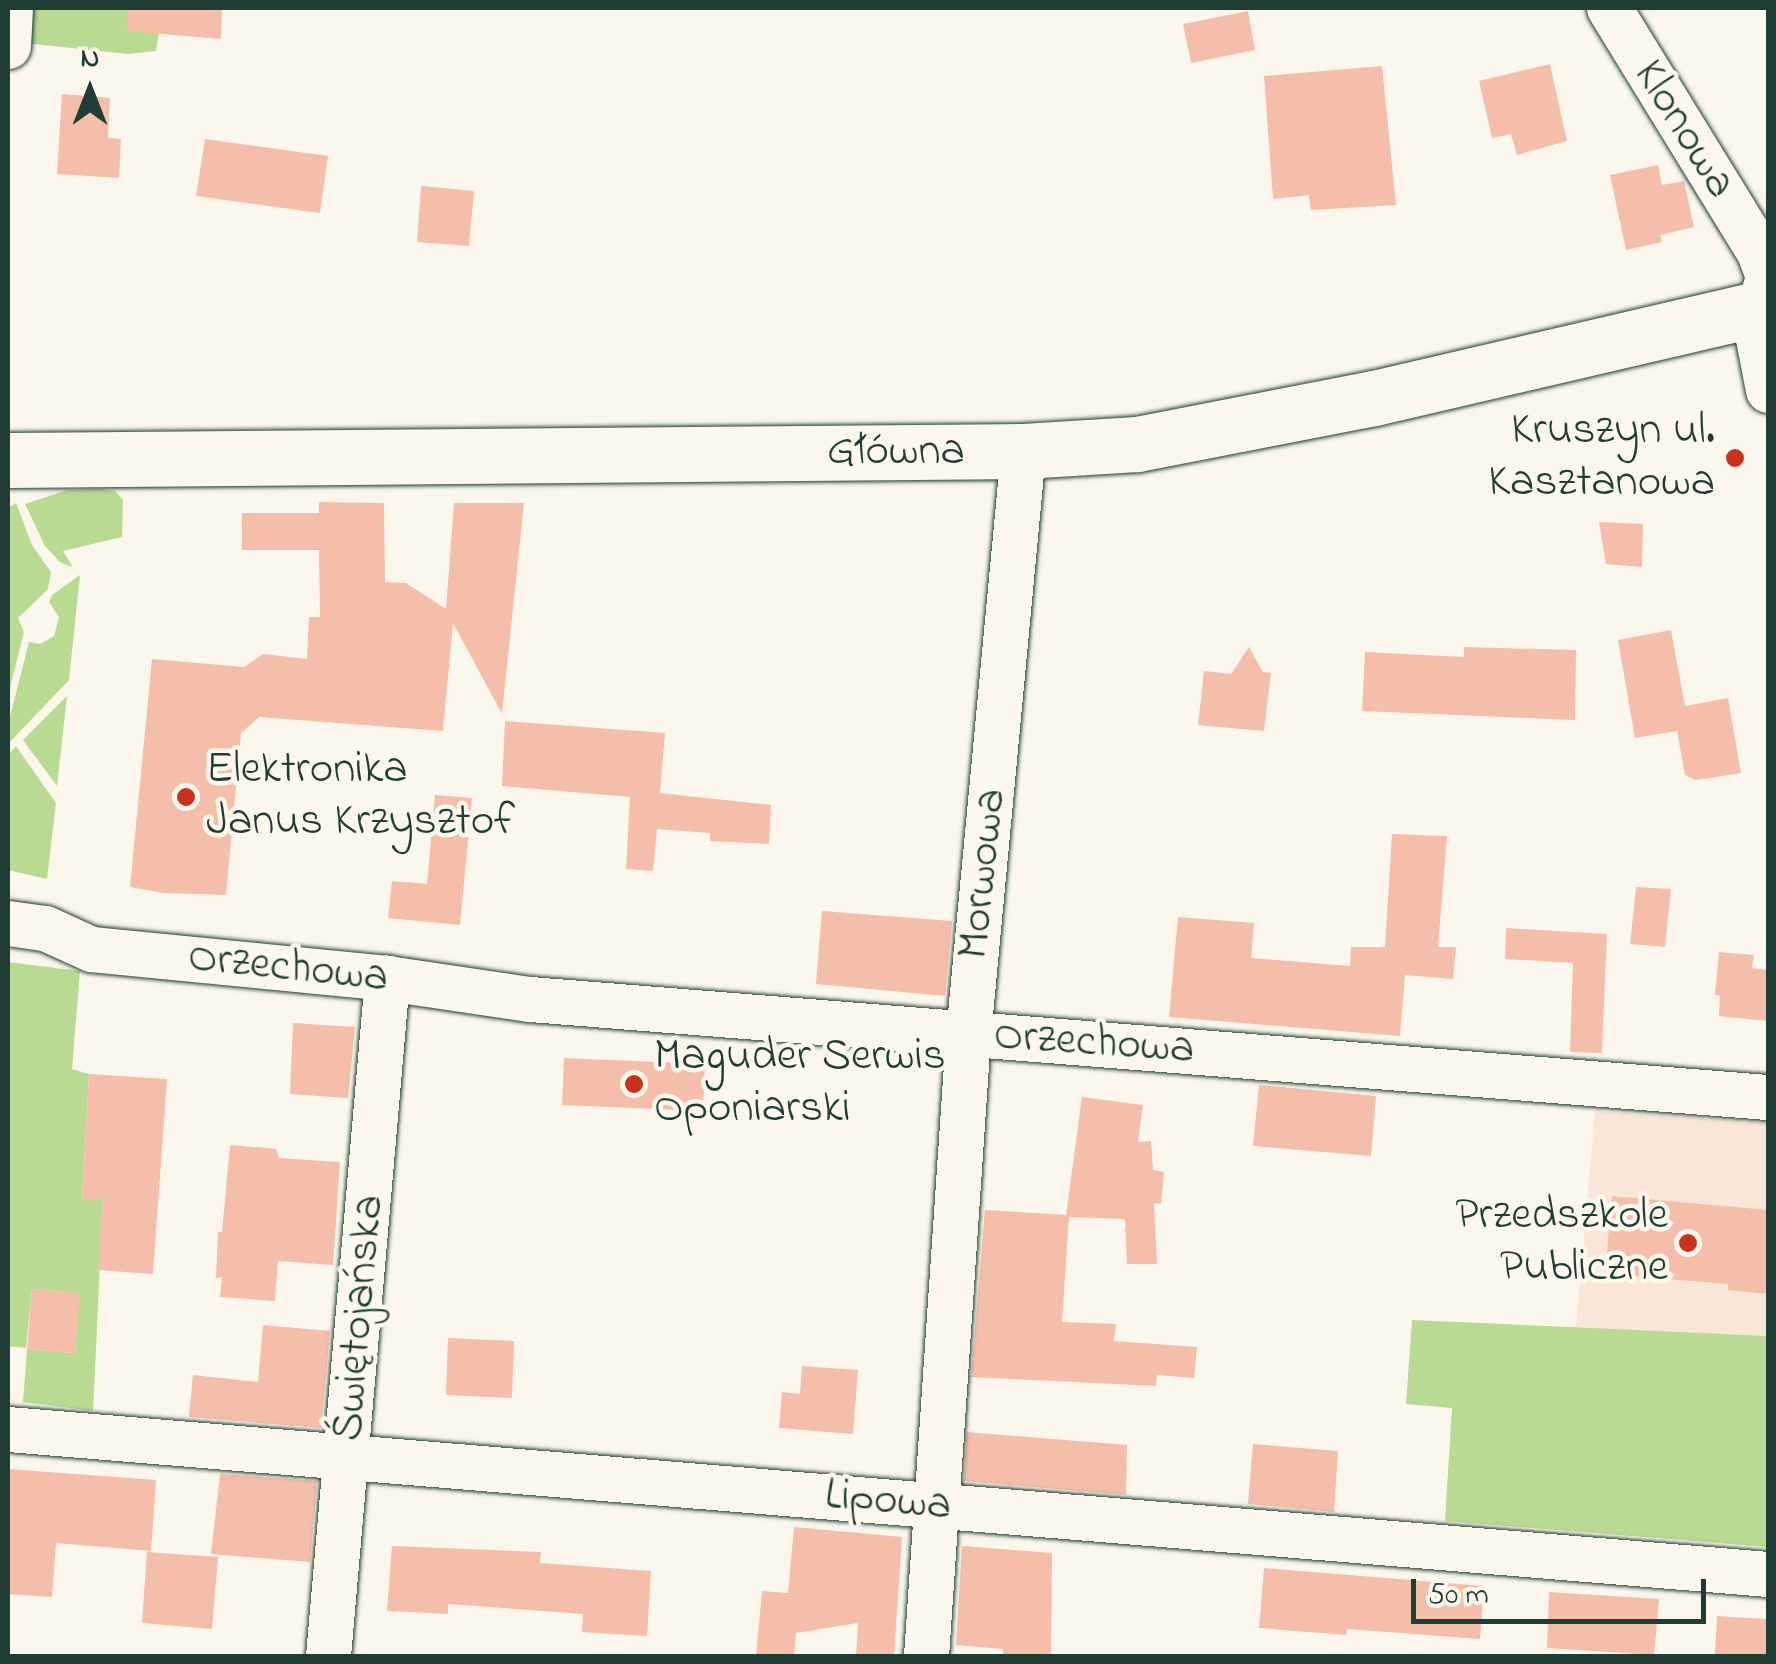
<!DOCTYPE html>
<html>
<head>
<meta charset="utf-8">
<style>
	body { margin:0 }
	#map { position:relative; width:1776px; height:1664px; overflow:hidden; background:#fbf7ec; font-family:"Indie Flower",sans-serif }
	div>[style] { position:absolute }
	.built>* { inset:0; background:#f9e6d8 }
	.green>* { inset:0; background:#b8da93 }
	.building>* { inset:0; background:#f5beaa }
	.roads { filter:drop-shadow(0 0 2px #1f3d34) drop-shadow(0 0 2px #1f3d34) }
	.street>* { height:45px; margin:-22.5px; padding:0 22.5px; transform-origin:22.5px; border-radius:22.5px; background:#fbf7ec }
	.primary>* { height:55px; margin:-27.5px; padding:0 27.5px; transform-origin:27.5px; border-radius:27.5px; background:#fbf7ec }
	.dots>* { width:28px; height:28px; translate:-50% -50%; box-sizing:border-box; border:5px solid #fbf7ec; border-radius:50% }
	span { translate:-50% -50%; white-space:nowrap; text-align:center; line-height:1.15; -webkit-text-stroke:9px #fbf7ec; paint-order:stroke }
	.street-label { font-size:45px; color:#1f3d34 }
	.poi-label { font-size:45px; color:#1f3d34 }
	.right { translate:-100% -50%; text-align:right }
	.left { translate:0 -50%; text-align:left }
	.frame { position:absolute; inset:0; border:10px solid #1f3d34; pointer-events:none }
	.north { position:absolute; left:40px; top:40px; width:100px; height:100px; -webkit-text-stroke:8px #fbf7ec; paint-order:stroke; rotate:0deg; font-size:28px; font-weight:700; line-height:40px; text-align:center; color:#1f3d34 }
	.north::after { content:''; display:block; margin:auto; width:35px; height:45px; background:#1f3d34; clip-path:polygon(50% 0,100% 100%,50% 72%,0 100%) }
	.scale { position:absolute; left:1411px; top:1579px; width:295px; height:45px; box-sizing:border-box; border:5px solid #1f3d34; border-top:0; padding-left:12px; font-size:30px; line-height:35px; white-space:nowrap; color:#1f3d34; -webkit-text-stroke:8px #fbf7ec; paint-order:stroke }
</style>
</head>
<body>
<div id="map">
	<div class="built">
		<i style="clip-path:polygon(1595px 1111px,1768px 1123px,1768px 1336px,1576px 1328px)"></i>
	</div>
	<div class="green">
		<i style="clip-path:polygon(20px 8px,163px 8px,156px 51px,128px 54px,24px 43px)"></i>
		<i style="clip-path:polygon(101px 489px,115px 491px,123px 500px,122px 537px,63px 551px,73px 567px,61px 563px,45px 546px,25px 504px,67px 490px)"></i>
		<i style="clip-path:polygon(16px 503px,32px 545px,51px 572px,48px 589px,18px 618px,24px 632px,8px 696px,8px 508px)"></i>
		<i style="clip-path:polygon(80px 575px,69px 680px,8px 744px,8px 725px,29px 642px,40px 644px,54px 636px,59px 617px,49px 602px,52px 595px)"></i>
		<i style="clip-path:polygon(67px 696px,57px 786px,23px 740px)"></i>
		<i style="clip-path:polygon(16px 746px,56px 803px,47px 879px,8px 870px,8px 755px)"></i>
		<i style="clip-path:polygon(8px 962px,80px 971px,72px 1069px,89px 1074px,82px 1200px,103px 1198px,93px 1411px,23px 1402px,27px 1349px,75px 1353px,79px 1293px,32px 1289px,26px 1348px,8px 1346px)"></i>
		<i style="clip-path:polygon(1412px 1320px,1768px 1336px,1768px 1547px,1445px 1521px,1452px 1408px,1406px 1404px)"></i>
	</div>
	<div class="building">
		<i style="clip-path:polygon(128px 8px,222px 8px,221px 39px,127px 31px)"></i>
		<i style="clip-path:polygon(1248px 11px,1255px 50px,1191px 63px,1183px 24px)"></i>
		<i style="clip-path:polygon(1550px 64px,1567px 141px,1517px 155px,1511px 134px,1492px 138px,1479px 81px)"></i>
		<i style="clip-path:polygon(1382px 66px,1396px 205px,1311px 210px,1309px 195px,1273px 199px,1264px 76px)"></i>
		<i style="clip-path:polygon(62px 94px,110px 98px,108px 138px,121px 139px,119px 178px,57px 174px)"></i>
		<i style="clip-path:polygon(205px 139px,328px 156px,320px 213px,196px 196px)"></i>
		<i style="clip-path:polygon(1658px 165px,1662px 185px,1684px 181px,1694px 227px,1660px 235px,1662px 242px,1626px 250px,1610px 175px)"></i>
		<i style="clip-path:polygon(421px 186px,474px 191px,469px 246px,417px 242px)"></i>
		<i style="clip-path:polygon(319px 502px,384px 503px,385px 582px,406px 583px,446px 609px,454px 503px,524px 503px,502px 714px,453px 623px,443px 731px,259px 717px,241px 733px,226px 895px,163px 893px,130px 887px,152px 659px,244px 667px,263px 654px,307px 659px,309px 617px,320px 617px,319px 550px,242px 550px,242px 513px,319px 513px)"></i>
		<i style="clip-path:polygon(1599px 522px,1643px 524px,1642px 567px,1606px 564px)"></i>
		<i style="clip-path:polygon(1671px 630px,1685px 706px,1728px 698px,1741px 773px,1696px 780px,1685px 775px,1677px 731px,1635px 738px,1618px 640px)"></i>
		<i style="clip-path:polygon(1249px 647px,1263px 672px,1271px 673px,1264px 731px,1198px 725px,1204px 671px,1231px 674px)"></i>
		<i style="clip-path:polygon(1464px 647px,1576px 650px,1575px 720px,1362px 711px,1365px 652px,1464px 657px)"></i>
		<i style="clip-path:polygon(505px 721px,665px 733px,660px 793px,771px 805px,769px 844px,710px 841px,710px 833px,657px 829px,653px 871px,626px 869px,630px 797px,502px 786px)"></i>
		<i style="clip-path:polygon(435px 795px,472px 798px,460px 925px,388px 918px,392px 881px,427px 884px)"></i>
		<i style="clip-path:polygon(1392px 834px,1447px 836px,1438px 947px,1456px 947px,1453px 979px,1405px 975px,1400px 1036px,1169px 1017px,1178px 917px,1254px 923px,1251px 958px,1350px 966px,1351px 947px,1385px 947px)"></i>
		<i style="clip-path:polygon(1636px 887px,1671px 889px,1665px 947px,1630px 944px)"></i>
		<i style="clip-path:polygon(822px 911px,952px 921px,945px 996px,816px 984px)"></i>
		<i style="clip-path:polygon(1506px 928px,1607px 934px,1602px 1053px,1570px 1052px,1573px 963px,1505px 959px)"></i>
		<i style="clip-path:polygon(1719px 952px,1754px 955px,1752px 968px,1768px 970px,1768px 1021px,1719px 1016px,1720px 996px,1715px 995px)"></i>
		<i style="clip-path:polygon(293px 1023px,355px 1027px,348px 1098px,290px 1094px)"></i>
		<i style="clip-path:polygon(564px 1058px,705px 1064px,703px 1111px,562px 1105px)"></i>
		<i style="clip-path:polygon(89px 1074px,167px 1079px,153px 1274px,98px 1270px,103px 1198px,82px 1201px)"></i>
		<i style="clip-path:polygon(1259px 1085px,1376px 1096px,1371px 1156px,1253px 1146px)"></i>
		<i style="clip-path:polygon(1082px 1097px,1143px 1105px,1138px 1142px,1151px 1141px,1153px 1170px,1164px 1172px,1161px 1204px,1154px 1203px,1157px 1264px,1127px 1264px,1125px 1219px,1069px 1217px,1062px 1322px,1116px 1324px,1114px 1341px,1197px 1347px,1194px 1378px,1157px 1375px,1156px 1386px,971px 1377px,985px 1210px,1066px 1215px)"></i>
		<i style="clip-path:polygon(230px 1145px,276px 1149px,279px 1158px,340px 1162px,333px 1265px,278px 1261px,275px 1301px,220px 1297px,222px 1277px,216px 1278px,218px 1232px,222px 1232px)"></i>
		<i style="clip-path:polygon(1612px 1196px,1768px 1210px,1768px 1294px,1728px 1290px,1728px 1284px,1605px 1274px)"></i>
		<i style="clip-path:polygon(32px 1289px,80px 1293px,75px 1353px,27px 1349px)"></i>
		<i style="clip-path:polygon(263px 1325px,330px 1331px,321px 1428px,189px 1417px,193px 1375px,258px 1382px)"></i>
		<i style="clip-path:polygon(448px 1338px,514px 1341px,512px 1398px,446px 1395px)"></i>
		<i style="clip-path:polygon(802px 1366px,858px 1370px,853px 1434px,779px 1428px,782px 1392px,800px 1394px)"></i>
		<i style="clip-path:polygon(967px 1432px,1127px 1445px,1126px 1495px,964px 1481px)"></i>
		<i style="clip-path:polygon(1253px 1444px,1338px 1451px,1334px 1512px,1248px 1504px)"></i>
		<i style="clip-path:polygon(8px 1469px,156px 1480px,151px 1551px,56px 1543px,52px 1597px,8px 1594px)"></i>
		<i style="clip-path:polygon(220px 1474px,317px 1481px,310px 1562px,211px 1554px)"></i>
		<i style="clip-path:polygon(794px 1527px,902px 1537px,894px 1656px,856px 1656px,858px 1623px,796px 1633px,794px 1656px,756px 1656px,762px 1591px,788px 1593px)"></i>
		<i style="clip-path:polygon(392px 1546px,541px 1552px,540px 1563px,651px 1571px,647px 1636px,582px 1632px,583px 1614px,448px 1604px,448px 1614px,387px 1611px)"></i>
		<i style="clip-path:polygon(962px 1546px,1052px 1553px,1051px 1656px,1003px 1656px,1003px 1649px,956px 1645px)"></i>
		<i style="clip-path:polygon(147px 1552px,218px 1557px,212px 1629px,142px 1623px)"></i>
		<i style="clip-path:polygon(1264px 1568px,1484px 1586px,1480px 1639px,1347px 1629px,1346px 1635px,1259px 1628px)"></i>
		<i style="clip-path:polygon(1549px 1592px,1659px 1599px,1654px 1655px,1547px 1648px)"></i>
		<i style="clip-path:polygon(1717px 1616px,1768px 1619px,1768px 1656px,1715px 1656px)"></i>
	</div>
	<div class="roads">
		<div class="street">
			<i style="left:1609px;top:8px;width:286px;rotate:58.4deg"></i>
			<i style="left:1759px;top:252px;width:27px;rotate:70deg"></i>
			<i style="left:1768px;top:277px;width:34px;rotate:107deg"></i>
			<i style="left:1758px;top:309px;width:29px;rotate:90deg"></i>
			<i style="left:1758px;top:338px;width:53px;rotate:79.1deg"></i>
			<i style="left:8px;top:46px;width:38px;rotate:-87deg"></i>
			<i style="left:8px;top:923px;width:37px;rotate:8deg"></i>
			<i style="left:45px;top:928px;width:51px;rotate:24.5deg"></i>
			<i style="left:91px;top:949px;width:297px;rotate:5.6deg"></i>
			<i style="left:387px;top:978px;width:145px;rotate:8.4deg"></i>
			<i style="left:530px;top:999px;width:1242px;rotate:4.53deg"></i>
			<i style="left:8px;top:1429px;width:1766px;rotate:4.71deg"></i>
			<i style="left:328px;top:1656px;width:681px;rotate:-85.03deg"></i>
			<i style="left:926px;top:1656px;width:622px;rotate:-86.13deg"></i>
			<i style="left:968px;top:1035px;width:587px;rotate:-84.62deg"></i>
		</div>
		<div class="primary">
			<i style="left:8px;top:460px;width:1015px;rotate:-0.51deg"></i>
			<i style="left:1023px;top:451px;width:114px;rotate:-3.5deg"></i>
			<i style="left:1137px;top:444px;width:241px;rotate:-11deg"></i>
			<i style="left:1374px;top:398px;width:405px;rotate:-13.1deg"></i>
		</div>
	</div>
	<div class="dots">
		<i style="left:1735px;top:458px;background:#c8321e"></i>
		<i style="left:186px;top:797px;background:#c8321e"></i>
		<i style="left:634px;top:1084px;background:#c8321e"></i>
		<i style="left:1688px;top:1243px;background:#c8321e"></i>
	</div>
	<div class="street-label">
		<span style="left:1683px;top:130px;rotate:58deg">Klonowa</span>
		<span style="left:896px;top:453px">Główna</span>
		<span style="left:984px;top:874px;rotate:-84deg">Morwowa</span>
		<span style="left:288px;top:969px;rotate:6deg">Orzechowa</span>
		<span style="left:1094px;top:1044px;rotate:4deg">Orzechowa</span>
		<span style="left:360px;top:1318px;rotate:-85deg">Świętojańska</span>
		<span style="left:888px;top:1502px;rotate:5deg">Lipowa</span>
	</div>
	<div class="poi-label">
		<span class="right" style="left:1715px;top:458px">Kruszyn ul.<br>Kasztanowa</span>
		<span class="left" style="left:206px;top:797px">Elektronika<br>Janus Krzysztof</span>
		<span class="left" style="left:654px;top:1084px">Maguder Serwis<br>Oponiarski</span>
		<span class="right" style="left:1668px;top:1243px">Przedszkole<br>Publiczne</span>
	</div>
	<div class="frame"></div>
	<div class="north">N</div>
	<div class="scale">50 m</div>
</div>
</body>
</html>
